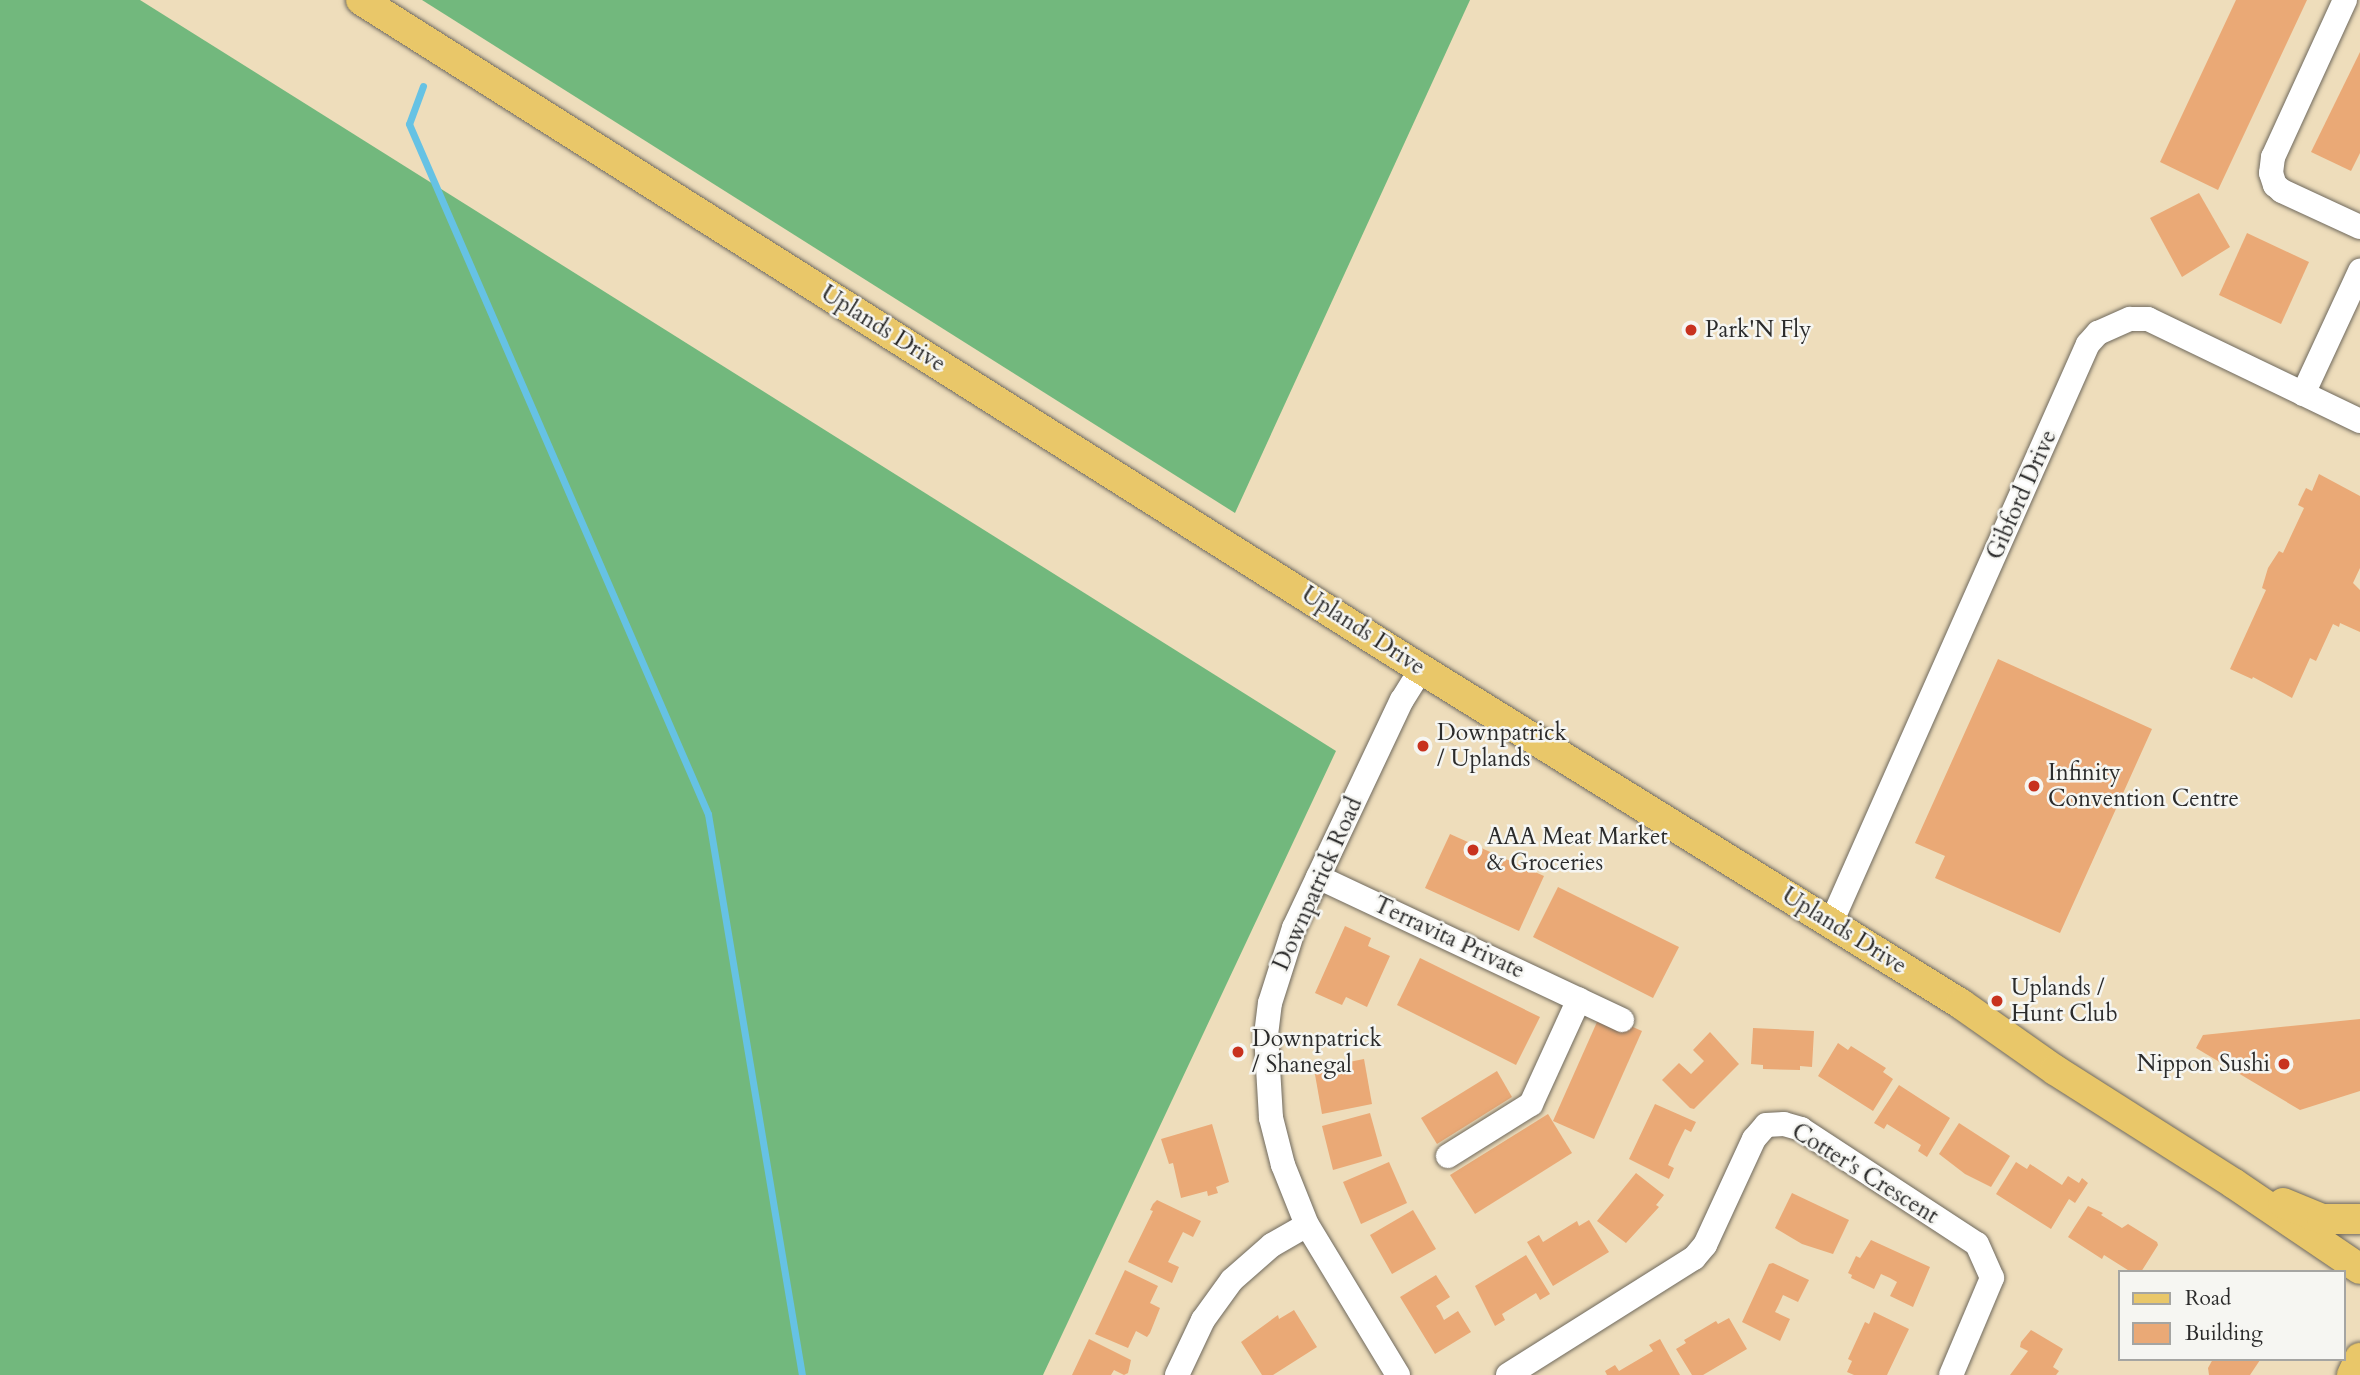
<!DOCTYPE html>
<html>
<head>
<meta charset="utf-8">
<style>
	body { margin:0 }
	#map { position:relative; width:2360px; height:1375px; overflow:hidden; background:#edb; font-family:Cardo,serif }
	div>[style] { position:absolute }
	.forest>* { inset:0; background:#72b87d }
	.stream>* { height:7px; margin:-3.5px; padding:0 3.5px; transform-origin:3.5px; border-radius:3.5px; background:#66c2e4 }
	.building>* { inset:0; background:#eaa976 }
	.roads { filter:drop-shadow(0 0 2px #6f695d) drop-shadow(0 0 2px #6f695d) }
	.minor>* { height:24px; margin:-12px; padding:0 12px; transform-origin:12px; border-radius:12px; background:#fff }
	.major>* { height:30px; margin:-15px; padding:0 15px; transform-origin:15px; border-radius:15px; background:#e9c769 }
	.dots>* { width:19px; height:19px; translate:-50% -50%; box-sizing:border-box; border:4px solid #f6f6f2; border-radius:50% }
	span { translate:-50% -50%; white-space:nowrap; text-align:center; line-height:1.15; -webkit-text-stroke:5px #f6f6f2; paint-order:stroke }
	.street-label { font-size:23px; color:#2b2b2b }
	.poi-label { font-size:23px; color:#2b2b2b }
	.left { translate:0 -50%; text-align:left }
	.right { translate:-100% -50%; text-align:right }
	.legend { position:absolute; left:2118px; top:1270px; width:228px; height:91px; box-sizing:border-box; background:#f6f6f2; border:2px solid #a5a5a2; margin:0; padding:9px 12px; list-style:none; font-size:21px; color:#2b2b2b }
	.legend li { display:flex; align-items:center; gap:14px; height:35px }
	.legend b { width:35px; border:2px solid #a5a5a2 }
</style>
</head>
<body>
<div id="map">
	<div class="forest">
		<i style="clip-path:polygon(0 0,140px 0,1336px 751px,1043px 1375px,0 1375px)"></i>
		<i style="clip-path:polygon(422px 0,1470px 0,1235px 513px)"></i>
	</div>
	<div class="stream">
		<i style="left:423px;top:86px;width:40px;rotate:110.2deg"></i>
		<i style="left:409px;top:124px;width:752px;rotate:66.57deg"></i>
		<i style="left:708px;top:814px;width:569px;rotate:80.49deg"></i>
	</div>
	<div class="building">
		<i style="clip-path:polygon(2236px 0,2307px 0,2218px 190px,2160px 162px)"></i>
		<i style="clip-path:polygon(2360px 52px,2360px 153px,2351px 171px,2311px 152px)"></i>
		<i style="clip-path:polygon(2199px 193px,2230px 247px,2182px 277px,2150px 218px)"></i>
		<i style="clip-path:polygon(2247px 233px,2309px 262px,2281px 324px,2219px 295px)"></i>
		<i style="clip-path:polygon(2319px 474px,2360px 496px,2360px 568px,2353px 583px,2360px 590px,2360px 632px,2340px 623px,2339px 627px,2333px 624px,2316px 661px,2310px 658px,2292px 698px,2253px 677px,2252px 679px,2230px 669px,2266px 590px,2262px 588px,2268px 568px,2279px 551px,2283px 553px,2304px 508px,2298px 505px,2301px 498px,2306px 488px,2312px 491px)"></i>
		<i style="clip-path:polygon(1998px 659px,2152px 729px,2060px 933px,1935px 878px,1945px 856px,1915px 843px)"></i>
		<i style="clip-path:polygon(1450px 834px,1544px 876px,1519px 931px,1425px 888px)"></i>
		<i style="clip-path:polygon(1558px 887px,1679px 947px,1653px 998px,1533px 937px)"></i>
		<i style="clip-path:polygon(1345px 926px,1371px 938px,1368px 946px,1390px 956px,1367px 1007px,1346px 997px,1342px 1005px,1315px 993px)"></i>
		<i style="clip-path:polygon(1420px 958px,1540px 1017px,1516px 1065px,1397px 1005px)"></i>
		<i style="clip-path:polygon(1601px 1013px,1642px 1031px,1594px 1139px,1553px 1121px)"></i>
		<i style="clip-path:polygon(2360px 1019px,2360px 1091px,2300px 1110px,2196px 1048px,2203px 1035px)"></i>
		<i style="clip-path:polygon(1753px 1028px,1814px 1031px,1812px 1067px,1800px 1066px,1800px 1070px,1763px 1069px,1763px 1065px,1751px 1064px)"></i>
		<i style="clip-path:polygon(1710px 1032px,1739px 1064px,1694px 1109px,1690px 1108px,1662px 1080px,1679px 1063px,1691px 1074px,1704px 1061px,1693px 1050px)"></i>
		<i style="clip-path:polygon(1838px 1043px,1848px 1050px,1851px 1046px,1886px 1068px,1883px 1072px,1893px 1079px,1873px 1111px,1818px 1076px)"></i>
		<i style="clip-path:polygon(1364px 1059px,1372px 1104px,1322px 1114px,1314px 1069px)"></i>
		<i style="clip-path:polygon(1497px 1071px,1512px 1097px,1437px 1144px,1421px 1118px)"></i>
		<i style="clip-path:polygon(1899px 1085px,1950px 1118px,1927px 1157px,1918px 1151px,1921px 1145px,1887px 1124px,1884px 1129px,1874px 1123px)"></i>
		<i style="clip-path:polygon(1655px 1104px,1696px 1122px,1691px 1132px,1685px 1129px,1676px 1147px,1668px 1165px,1674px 1168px,1669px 1179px,1629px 1159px)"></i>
		<i style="clip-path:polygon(1370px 1113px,1382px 1156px,1333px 1170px,1322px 1126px)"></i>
		<i style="clip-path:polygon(1548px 1114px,1572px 1153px,1475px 1214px,1450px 1175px)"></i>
		<i style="clip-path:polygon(1959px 1123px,2010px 1156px,1991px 1187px,1965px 1174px,1939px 1154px)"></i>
		<i style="clip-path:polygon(1212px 1124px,1229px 1182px,1216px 1187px,1218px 1193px,1208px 1196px,1207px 1191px,1181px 1198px,1173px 1163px,1169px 1164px,1161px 1139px)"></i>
		<i style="clip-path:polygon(1389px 1162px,1407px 1203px,1361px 1224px,1343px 1182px)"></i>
		<i style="clip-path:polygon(2016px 1162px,2027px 1169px,2030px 1164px,2062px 1185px,2068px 1176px,2079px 1183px,2082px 1178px,2088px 1183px,2075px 1203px,2069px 1199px,2051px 1229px,1996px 1194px)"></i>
		<i style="clip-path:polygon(1636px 1173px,1664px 1195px,1656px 1205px,1659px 1207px,1626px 1243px,1597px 1221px)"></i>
		<i style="clip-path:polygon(1792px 1193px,1849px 1220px,1833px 1254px,1802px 1244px,1775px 1228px)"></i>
		<i style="clip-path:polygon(1157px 1200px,1201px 1221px,1193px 1237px,1183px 1232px,1168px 1262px,1179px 1267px,1172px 1283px,1128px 1262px,1153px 1211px,1150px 1210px,1153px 1204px)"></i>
		<i style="clip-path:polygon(2088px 1206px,2103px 1213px,2101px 1215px,2122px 1228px,2128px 1224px,2157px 1242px,2158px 1245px,2141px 1272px,2131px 1272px,2104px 1255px,2102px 1259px,2068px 1237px)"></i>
		<i style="clip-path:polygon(1413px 1210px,1436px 1249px,1392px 1274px,1370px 1235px)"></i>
		<i style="clip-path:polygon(1589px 1220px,1609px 1252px,1553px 1286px,1527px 1242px,1539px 1235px,1543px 1242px,1577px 1221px,1579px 1226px)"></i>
		<i style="clip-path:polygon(1871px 1240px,1930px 1267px,1913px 1307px,1890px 1296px,1897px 1282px,1890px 1278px,1881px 1274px,1874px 1289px,1851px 1278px,1852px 1275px,1848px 1273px,1856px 1256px,1860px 1258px)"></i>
		<i style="clip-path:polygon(1526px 1255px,1550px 1294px,1540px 1300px,1536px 1293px,1528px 1298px,1502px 1314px,1505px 1320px,1495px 1326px,1475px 1286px)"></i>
		<i style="clip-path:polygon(1773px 1263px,1809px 1280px,1798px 1302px,1783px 1295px,1779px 1304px,1775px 1312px,1790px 1319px,1780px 1341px,1742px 1322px,1769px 1264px)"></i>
		<i style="clip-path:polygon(1125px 1270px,1158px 1286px,1150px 1303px,1160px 1308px,1150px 1333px,1147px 1337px,1136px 1331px,1128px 1348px,1095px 1334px)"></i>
		<i style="clip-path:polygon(1436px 1275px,1450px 1297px,1436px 1306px,1440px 1312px,1444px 1320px,1458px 1311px,1471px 1332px,1435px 1354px,1400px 1297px)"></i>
		<i style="clip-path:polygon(1294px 1310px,1317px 1347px,1273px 1375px,1262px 1375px,1241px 1342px,1278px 1315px,1279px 1319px)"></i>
		<i style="clip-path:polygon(1874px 1312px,1909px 1329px,1887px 1375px,1854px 1375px,1847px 1372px,1852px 1361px,1848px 1359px,1865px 1322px,1869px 1324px)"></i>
		<i style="clip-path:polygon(1729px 1318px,1747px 1349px,1703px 1375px,1692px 1375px,1676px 1349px,1686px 1343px,1684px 1340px,1716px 1321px,1718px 1324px)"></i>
		<i style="clip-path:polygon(2031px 1330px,2063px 1349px,2053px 1367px,2059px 1371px,2056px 1375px,2010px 1375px,2028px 1351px,2020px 1347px,2021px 1342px)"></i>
		<i style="clip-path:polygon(1089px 1339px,1131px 1360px,1128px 1373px,1124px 1375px,1114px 1370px,1111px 1375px,1072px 1375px)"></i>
		<i style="clip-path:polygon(1660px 1339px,1680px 1375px,1607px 1375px,1605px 1371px,1615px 1365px,1619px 1371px,1653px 1351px,1649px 1345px)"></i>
		<i style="clip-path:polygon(2213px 1359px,2258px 1359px,2260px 1360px,2250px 1375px,2209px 1375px,2208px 1368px)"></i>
	</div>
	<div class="roads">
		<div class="minor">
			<i style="left:2345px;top:0;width:173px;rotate:114.6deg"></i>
			<i style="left:2273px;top:157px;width:16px;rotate:97deg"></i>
			<i style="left:2271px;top:173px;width:13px;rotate:72deg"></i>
			<i style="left:2275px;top:185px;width:9px;rotate:41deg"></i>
			<i style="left:2282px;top:191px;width:86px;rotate:24.8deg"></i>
			<i style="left:2303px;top:394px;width:136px;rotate:-65.1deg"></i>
			<i style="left:1318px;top:877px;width:336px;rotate:25.2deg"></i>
			<i style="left:1831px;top:923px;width:633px;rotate:-66.07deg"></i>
			<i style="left:2088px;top:344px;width:15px;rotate:-48deg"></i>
			<i style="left:2098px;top:333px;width:35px;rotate:-24deg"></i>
			<i style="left:2130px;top:319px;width:18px"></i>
			<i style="left:2148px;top:319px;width:235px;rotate:25.7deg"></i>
			<i style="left:1448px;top:1156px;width:98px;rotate:-32.1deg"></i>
			<i style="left:1531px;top:1104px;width:115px;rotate:-65.4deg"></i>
			<i style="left:1177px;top:1375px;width:61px;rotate:-64.7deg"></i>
			<i style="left:1203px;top:1320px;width:49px;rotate:-54.1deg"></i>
			<i style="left:1232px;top:1280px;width:53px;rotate:-41.2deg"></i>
			<i style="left:1272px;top:1245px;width:40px;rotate:-29.7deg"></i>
			<i style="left:1398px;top:1375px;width:175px;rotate:-121.2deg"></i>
			<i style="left:1307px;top:1225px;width:65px;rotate:-111.8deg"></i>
			<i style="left:1283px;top:1165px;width:49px;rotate:-104.3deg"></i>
			<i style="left:1271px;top:1118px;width:83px;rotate:-93.4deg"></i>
			<i style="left:1266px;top:1035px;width:32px;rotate:-83deg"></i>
			<i style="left:1270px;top:1003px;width:79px;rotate:-72.3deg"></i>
			<i style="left:1294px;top:928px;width:252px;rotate:-64.7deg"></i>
			<i style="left:1402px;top:700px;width:36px;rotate:-58deg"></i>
			<i style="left:1508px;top:1375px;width:220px;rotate:-32.2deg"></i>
			<i style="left:1694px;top:1258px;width:17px;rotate:-50deg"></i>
			<i style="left:1705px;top:1245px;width:117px;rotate:-65.2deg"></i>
			<i style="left:1754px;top:1139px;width:18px;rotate:-49deg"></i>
			<i style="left:1766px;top:1125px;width:18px;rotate:-3deg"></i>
			<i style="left:1784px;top:1124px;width:18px;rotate:16deg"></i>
			<i style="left:1801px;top:1129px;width:210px;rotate:33.2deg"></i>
			<i style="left:1977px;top:1244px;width:37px;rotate:66deg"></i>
			<i style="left:1992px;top:1278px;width:105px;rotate:112.9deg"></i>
		</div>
		<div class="major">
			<i style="left:361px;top:0;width:1253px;rotate:32.26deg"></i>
			<i style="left:1421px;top:669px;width:635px;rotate:31.81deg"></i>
			<i style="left:1961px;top:1004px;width:115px;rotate:35.1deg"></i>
			<i style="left:2055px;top:1070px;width:211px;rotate:32.4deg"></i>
			<i style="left:2233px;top:1183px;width:153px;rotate:34.1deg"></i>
			<i style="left:2283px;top:1203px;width:42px;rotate:22.3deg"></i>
			<i style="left:2322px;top:1219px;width:38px"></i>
			<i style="left:2352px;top:1375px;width:19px;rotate:-65deg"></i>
		</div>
	</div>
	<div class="dots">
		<i style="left:1691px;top:330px;background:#c8321e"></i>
		<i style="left:1423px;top:746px;background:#c8321e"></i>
		<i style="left:2034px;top:786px;background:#c8321e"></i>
		<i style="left:1473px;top:850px;background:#c8321e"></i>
		<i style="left:1997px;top:1001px;background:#c8321e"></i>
		<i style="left:1238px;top:1052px;background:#c8321e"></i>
		<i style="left:2284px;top:1064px;background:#c8321e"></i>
	</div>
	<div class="street-label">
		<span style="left:883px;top:329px;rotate:32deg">Uplands Drive</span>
		<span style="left:2022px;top:495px;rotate:-66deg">Gibford Drive</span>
		<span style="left:1363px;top:631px;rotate:33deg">Uplands Drive</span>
		<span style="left:1318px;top:884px;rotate:-66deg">Downpatrick Road</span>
		<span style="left:1844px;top:931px;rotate:32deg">Uplands Drive</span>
		<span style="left:1449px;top:938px;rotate:25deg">Terravita Private</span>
		<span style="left:1865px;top:1174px;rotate:32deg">Cotter's Crescent</span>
	</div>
	<div class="poi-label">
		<span class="left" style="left:1705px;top:330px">Park'N Fly</span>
		<span class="left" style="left:1437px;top:746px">Downpatrick<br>/ Uplands</span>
		<span class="left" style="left:2048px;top:786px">Infinity<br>Convention Centre</span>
		<span class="left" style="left:1487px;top:850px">AAA Meat Market<br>&amp; Groceries</span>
		<span class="left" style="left:2011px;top:1001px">Uplands /<br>Hunt Club</span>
		<span class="left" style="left:1252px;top:1052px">Downpatrick<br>/ Shanegal</span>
		<span class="right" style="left:2270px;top:1064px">Nippon Sushi</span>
	</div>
	<ul class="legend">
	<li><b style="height:9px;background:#e9c769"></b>Road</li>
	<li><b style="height:19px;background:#eaa976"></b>Building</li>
	</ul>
</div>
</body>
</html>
